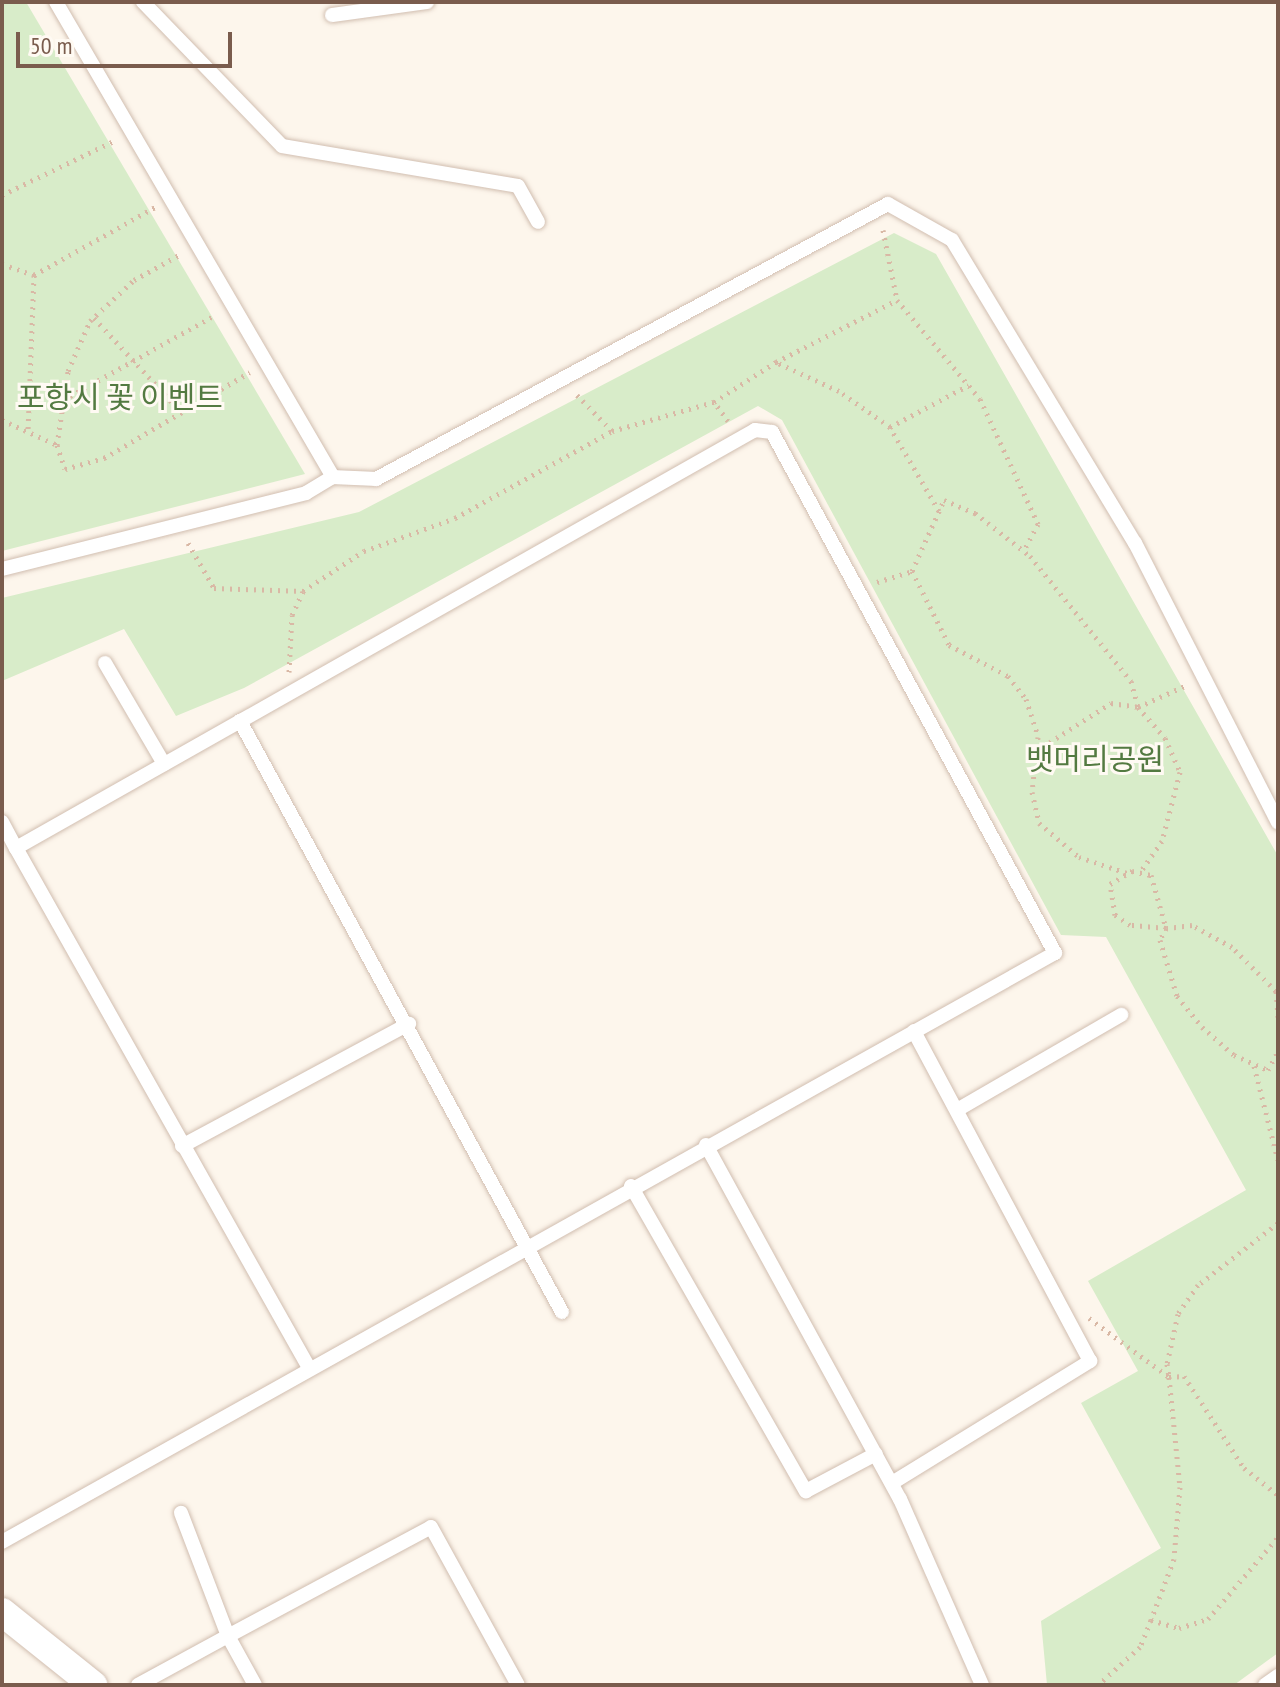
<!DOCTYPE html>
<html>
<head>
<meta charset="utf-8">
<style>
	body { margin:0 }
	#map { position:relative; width:1280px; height:1687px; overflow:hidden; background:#fdf6ec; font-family:"PT Sans Narrow","Noto Sans KR",sans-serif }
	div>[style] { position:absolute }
	.green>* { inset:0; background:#d8ecc9 }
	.path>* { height:5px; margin-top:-2.5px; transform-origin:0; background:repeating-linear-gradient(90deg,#d9b8a5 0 2px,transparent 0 8px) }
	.roads { filter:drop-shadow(0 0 2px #d1beb0) drop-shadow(0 0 2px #d1beb0) }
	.service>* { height:14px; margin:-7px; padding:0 7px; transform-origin:7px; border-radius:7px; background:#fff }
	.minor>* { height:28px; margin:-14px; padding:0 14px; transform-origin:14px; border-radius:14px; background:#fff }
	span { translate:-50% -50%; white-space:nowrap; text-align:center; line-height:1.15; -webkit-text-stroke:6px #fffaf3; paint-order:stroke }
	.park-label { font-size:30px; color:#537a41 }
	.frame { position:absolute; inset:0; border:4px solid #7a5c4d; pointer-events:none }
	.scale { position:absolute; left:16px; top:32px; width:216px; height:36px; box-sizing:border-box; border:4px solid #7a5c4d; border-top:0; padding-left:10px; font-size:24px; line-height:28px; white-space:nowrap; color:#7a5c4d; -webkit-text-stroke:6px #fffaf3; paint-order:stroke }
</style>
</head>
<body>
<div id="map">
	<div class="green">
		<i style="clip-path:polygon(26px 2px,305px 474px,2px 551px,2px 3px)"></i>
		<i style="clip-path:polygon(894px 233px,936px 254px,1278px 856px,1278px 1653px,1234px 1685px,1047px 1685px,1041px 1621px,1161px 1548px,1081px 1403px,1138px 1371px,1088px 1281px,1246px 1190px,1106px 937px,1061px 935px,782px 420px,758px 406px,244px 688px,176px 716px,124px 629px,2px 681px,2px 598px,359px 512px)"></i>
	</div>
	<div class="path">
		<i style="left:2px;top:195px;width:127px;rotate:-25.8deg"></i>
		<i style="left:883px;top:230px;width:71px;rotate:78.7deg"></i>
		<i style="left:897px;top:300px;width:129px;rotate:50deg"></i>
		<i style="left:980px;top:399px;width:138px;rotate:65.1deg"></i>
		<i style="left:1038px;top:524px;width:30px;rotate:118deg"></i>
		<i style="left:2px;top:264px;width:34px;rotate:19deg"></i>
		<i style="left:34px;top:275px;width:157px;rotate:92.2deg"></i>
		<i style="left:34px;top:275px;width:139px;rotate:-29.3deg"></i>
		<i style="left:94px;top:318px;width:128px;rotate:47.2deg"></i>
		<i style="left:577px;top:395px;width:50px;rotate:45.8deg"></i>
		<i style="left:612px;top:431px;width:106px;rotate:-15.9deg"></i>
		<i style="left:63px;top:400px;width:174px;rotate:-29.2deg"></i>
		<i style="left:2px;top:420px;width:60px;rotate:24.4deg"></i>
		<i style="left:57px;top:445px;width:75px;rotate:-81.5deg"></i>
		<i style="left:68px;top:371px;width:55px;rotate:-66.3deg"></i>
		<i style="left:90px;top:321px;width:60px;rotate:-43deg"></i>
		<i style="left:134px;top:280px;width:51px;rotate:-29.1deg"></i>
		<i style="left:728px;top:421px;width:24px;rotate:-126deg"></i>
		<i style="left:714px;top:402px;width:74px;rotate:-32.8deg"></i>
		<i style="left:890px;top:427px;width:62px;rotate:-144.8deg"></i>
		<i style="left:839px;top:391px;width:69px;rotate:-155.3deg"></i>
		<i style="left:776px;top:362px;width:136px;rotate:-27.1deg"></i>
		<i style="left:57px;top:445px;width:25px;rotate:72deg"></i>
		<i style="left:65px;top:469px;width:41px;rotate:-15.8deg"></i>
		<i style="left:104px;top:458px;width:169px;rotate:-30.5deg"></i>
		<i style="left:939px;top:511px;width:97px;rotate:-120.3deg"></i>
		<i style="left:890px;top:427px;width:89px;rotate:-28deg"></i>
		<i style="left:188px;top:543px;width:52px;rotate:60deg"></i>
		<i style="left:214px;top:588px;width:89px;rotate:1.9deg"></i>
		<i style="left:303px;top:591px;width:73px;rotate:-33.3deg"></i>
		<i style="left:364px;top:551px;width:97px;rotate:-19.9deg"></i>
		<i style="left:455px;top:518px;width:179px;rotate:-29deg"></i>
		<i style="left:912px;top:571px;width:78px;rotate:-65.7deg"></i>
		<i style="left:944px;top:500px;width:34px;rotate:23deg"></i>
		<i style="left:975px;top:513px;width:70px;rotate:38deg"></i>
		<i style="left:1030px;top:556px;width:161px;rotate:51.1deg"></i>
		<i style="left:1131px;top:681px;width:27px;rotate:75deg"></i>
		<i style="left:1138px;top:707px;width:41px;rotate:48.9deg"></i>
		<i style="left:1165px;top:738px;width:37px;rotate:66deg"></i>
		<i style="left:1180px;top:772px;width:71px;rotate:104.6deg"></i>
		<i style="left:1162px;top:841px;width:39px;rotate:125deg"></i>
		<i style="left:877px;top:582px;width:37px;rotate:-17deg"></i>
		<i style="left:912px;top:571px;width:83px;rotate:63.4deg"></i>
		<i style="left:949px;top:645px;width:67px;rotate:27.7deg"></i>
		<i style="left:1008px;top:676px;width:29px;rotate:52deg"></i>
		<i style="left:1026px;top:699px;width:40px;rotate:72deg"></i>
		<i style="left:1038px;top:737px;width:55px;rotate:96.2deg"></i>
		<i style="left:1032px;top:792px;width:32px;rotate:77deg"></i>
		<i style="left:1039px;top:823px;width:52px;rotate:40.4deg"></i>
		<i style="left:1079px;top:857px;width:51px;rotate:18.4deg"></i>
		<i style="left:289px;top:672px;width:57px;rotate:-87deg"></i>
		<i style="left:292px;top:615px;width:26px;rotate:-65deg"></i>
		<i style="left:1036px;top:751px;width:89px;rotate:-32.6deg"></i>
		<i style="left:1111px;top:703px;width:27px;rotate:8deg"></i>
		<i style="left:1138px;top:707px;width:54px;rotate:-24.2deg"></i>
		<i style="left:1132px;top:871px;width:19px;rotate:12deg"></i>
		<i style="left:1151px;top:875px;width:55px;rotate:74.2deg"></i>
		<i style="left:1166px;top:928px;width:36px;rotate:-175deg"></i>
		<i style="left:1130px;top:925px;width:18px;rotate:-146deg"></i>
		<i style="left:1115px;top:915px;width:31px;rotate:-99deg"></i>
		<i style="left:1110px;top:884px;width:26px;rotate:-31deg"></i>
		<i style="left:1278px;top:1017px;width:26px;rotate:-94deg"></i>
		<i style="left:1276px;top:991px;width:62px;rotate:-135deg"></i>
		<i style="left:1232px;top:947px;width:46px;rotate:-151.2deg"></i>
		<i style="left:1192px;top:925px;width:26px;rotate:173deg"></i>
		<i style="left:1166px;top:928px;width:13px;rotate:117deg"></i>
		<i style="left:1160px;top:940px;width:59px;rotate:73.1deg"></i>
		<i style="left:1177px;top:996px;width:40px;rotate:51deg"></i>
		<i style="left:1202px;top:1027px;width:43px;rotate:41.2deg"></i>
		<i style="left:1234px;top:1055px;width:37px;rotate:24deg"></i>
		<i style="left:1268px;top:1070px;width:21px;rotate:-62deg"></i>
		<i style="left:1254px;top:1066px;width:97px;rotate:75.7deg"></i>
		<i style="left:1278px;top:1223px;width:101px;rotate:142.2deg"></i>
		<i style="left:1198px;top:1285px;width:35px;rotate:125deg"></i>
		<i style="left:1178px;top:1314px;width:51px;rotate:102.4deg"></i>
		<i style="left:1167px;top:1364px;width:13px;rotate:81deg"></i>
		<i style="left:1169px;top:1377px;width:15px;rotate:-4deg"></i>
		<i style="left:1184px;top:1376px;width:110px;rotate:56.9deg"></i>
		<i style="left:1244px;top:1468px;width:43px;rotate:38.5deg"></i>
		<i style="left:1089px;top:1318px;width:99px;rotate:36.4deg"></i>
		<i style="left:1169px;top:1377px;width:111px;rotate:84.3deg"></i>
		<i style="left:1180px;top:1487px;width:72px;rotate:94.8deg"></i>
		<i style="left:1174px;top:1559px;width:65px;rotate:110.7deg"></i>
		<i style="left:1151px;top:1620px;width:29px;rotate:112deg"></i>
		<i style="left:1140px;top:1647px;width:57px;rotate:137.9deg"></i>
		<i style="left:1151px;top:1620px;width:29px;rotate:16deg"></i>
		<i style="left:1179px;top:1628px;width:30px;rotate:-17deg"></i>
		<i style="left:1208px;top:1619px;width:108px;rotate:-49.5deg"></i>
	</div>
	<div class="roads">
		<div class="service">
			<i style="left:56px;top:2px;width:550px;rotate:59.75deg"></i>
			<i style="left:333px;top:477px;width:43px;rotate:2.7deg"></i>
			<i style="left:376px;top:479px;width:581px;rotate:-28.24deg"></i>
			<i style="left:888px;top:204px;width:73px;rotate:29.4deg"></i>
			<i style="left:952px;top:240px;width:354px;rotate:58.9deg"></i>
			<i style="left:1135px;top:543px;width:314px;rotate:62.9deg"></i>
			<i style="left:143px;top:2px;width:200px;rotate:46deg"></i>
			<i style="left:282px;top:146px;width:239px;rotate:9.6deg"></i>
			<i style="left:518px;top:186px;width:41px;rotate:60.9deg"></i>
			<i style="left:332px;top:15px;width:96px;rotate:-7.8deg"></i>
			<i style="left:2px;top:569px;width:313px;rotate:-14deg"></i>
			<i style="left:306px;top:493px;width:31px;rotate:-31deg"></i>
			<i style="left:105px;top:663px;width:117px;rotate:59.7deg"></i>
			<i style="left:240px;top:721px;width:673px;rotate:61.42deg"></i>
			<i style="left:2px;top:822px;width:30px;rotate:62deg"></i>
			<i style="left:16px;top:848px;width:849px;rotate:-29.49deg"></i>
			<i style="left:755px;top:430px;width:17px;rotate:7deg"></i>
			<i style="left:772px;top:432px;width:593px;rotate:61.49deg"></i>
			<i style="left:1055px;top:953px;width:1207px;rotate:150.78deg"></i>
			<i style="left:16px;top:848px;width:595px;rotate:60.59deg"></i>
			<i style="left:957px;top:1110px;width:190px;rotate:-30.1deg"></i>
			<i style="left:706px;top:1145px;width:404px;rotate:61.3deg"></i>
			<i style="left:900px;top:1499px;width:203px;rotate:66.2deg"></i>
			<i style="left:182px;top:1146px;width:258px;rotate:-28.3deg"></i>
			<i style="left:631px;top:1186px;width:352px;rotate:60.2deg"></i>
			<i style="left:806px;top:1491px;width:79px;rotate:-27.9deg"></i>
			<i style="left:892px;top:1483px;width:233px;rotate:-31.6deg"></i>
			<i style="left:1090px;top:1361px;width:374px;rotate:-118.1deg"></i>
			<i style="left:138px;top:1685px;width:102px;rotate:-28.6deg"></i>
			<i style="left:228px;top:1636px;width:132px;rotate:-110.9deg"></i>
			<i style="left:255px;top:1685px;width:56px;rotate:-118.9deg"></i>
			<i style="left:228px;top:1636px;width:230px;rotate:-28.2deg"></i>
			<i style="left:431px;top:1527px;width:180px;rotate:61.2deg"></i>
			<i style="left:1265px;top:1685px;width:16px;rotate:-35deg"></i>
		</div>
		<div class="minor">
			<i style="left:2px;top:1612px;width:117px;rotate:38.7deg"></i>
		</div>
	</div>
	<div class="park-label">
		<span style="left:120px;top:397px">포항시 꽃 이벤트</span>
		<span style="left:1095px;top:759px">뱃머리공원</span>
	</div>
	<div class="frame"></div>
	<div class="scale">50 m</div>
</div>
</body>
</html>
